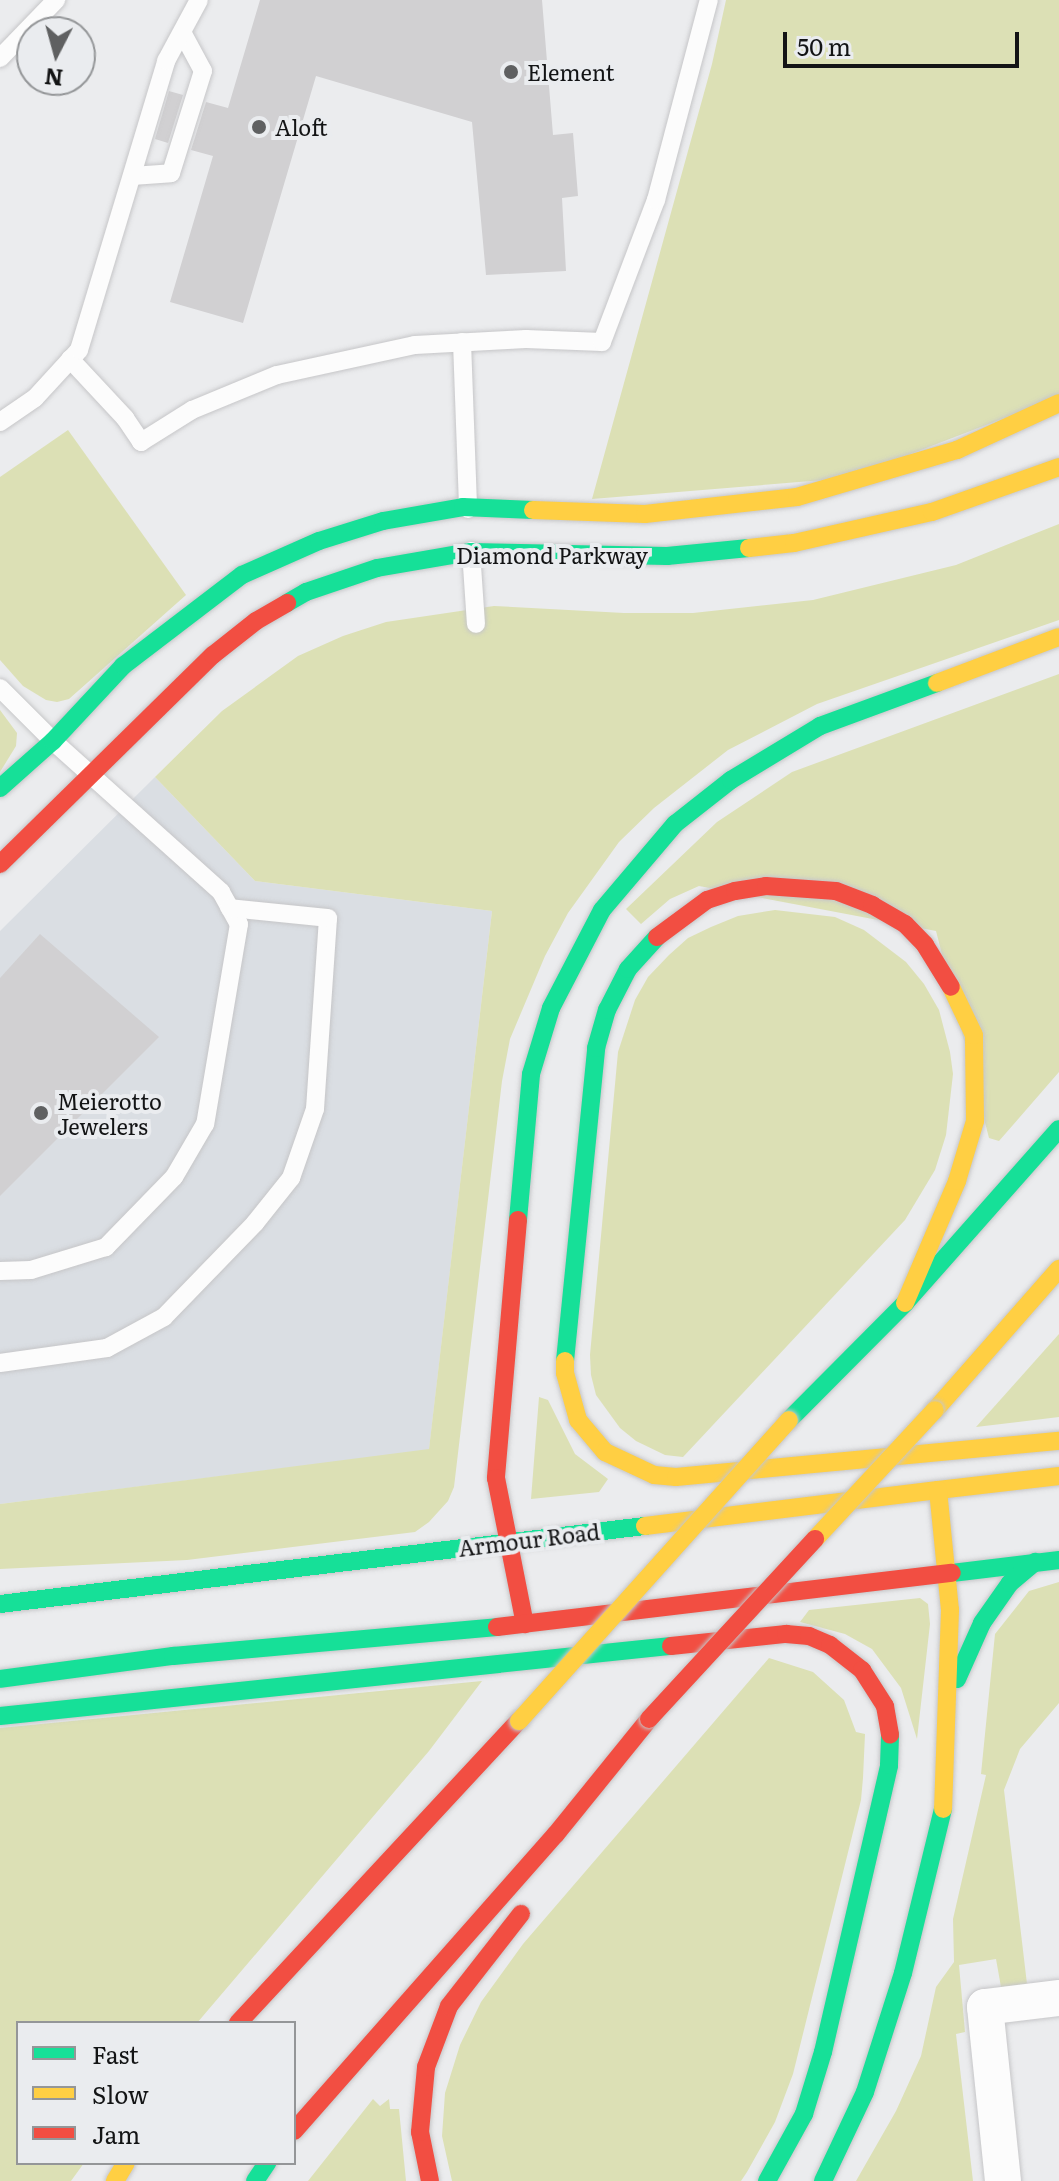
<!DOCTYPE html>
<html>
<head>
<meta charset="utf-8">
<style>
	body { margin:0 }
	#map { position:relative; width:1059px; height:2181px; overflow:hidden; background:#ebecee; font-family:Literata,serif }
	div>[style] { position:absolute }
	.built>* { inset:0; background:#dadee3 }
	.green>* { inset:0; background:#dce0b5 }
	.building>* { inset:0; background:#d1d0d2 }
	.roads { filter:drop-shadow(0 0 2px #c6c6c8) drop-shadow(0 0 2px #c6c6c8) }
	.lane>* { height:18px; margin:-9px; padding:0 9px; transform-origin:9px; border-radius:9px; background:#fcfcfc }
	.street>* { height:36px; margin:-18px; padding:0 18px; transform-origin:18px; border-radius:18px; background:#fcfcfc }
	.fast>* { height:18px; margin:-9px; padding:0 9px; transform-origin:9px; border-radius:9px; background:#16e098 }
	.slow>* { height:18px; margin:-9px; padding:0 9px; transform-origin:9px; border-radius:9px; background:#ffcf43 }
	.jam>* { height:18px; margin:-9px; padding:0 9px; transform-origin:9px; border-radius:9px; background:#f24e42 }
	.bridges { filter:drop-shadow(0 0 2px #c6c6c8) drop-shadow(0 0 2px #c6c6c8) }
	.slow-bridge>* { height:18px; margin:-9px; padding:0 9px; transform-origin:9px; border-radius:9px; background:#ffcf43 }
	.jam-bridge>* { height:18px; margin:-9px; padding:0 9px; transform-origin:9px; border-radius:9px; background:#f24e42 }
	.dots>* { width:22px; height:22px; translate:-50% -50%; box-sizing:border-box; border:4px solid #eaecef; border-radius:50% }
	span { translate:-50% -50%; white-space:nowrap; text-align:center; line-height:1.15; -webkit-text-stroke:8px #eaecef; paint-order:stroke }
	.poi-label { font-size:22px; color:#131415 }
	.left { translate:0 -50%; text-align:left }
	.street-label { font-size:22px; color:#131415 }
	.legend { position:absolute; left:16px; top:2021px; width:280px; height:144px; box-sizing:border-box; background:#eaecef; border:2px solid #949698; margin:0; padding:10px 14px; list-style:none; font-size:24px; color:#131415 }
	.legend li { display:flex; align-items:center; gap:16px; height:40px }
	.legend b { width:40px; border:2px solid #949698 }
	.north { position:absolute; left:16px; top:16px; width:80px; height:80px; box-sizing:border-box; background:#eaecef; border:2px solid #949698; border-radius:50%; rotate:186deg; font-size:22px; font-weight:700; line-height:32px; text-align:center; color:#131415 }
	.north::after { content:''; display:block; margin:auto; width:28px; height:36px; background:#5f6061; clip-path:polygon(50% 0,100% 100%,50% 72%,0 100%) }
	.scale { position:absolute; left:783px; top:32px; width:236px; height:36px; box-sizing:border-box; border:4px solid #131415; border-top:0; padding-left:10px; font-size:24px; line-height:28px; white-space:nowrap; color:#131415; -webkit-text-stroke:6px #eaecef; paint-order:stroke }
</style>
</head>
<body>
<div id="map">
	<div class="built">
		<i style="clip-path:polygon(155px 777px,255px 881px,492px 911px,429px 1450px,0 1504px,0 931px)"></i>
	</div>
	<div class="green">
		<i style="clip-path:polygon(726px 0,1059px 0,1059px 397px,848px 478px,592px 499px,712px 64px)"></i>
		<i style="clip-path:polygon(68px 430px,186px 595px,69px 699px,57px 702px,46px 700px,23px 686px,0 660px,0 477px)"></i>
		<i style="clip-path:polygon(1059px 524px,1059px 620px,817px 704px,728px 750px,654px 808px,619px 842px,568px 913px,545px 956px,510px 1039px,502px 1081px,454px 1487px,448px 1501px,429px 1522px,415px 1532px,187px 1560px,0 1569px,0 1504px,429px 1449px,492px 911px,255px 881px,155px 777px,222px 711px,298px 656px,343px 636px,386px 622px,494px 606px,624px 613px,693px 613px,813px 600px,956px 565px)"></i>
		<i style="clip-path:polygon(1059px 674px,1059px 1072px,999px 1141px,989px 1138px,936px 931px,699px 886px,670px 899px,641px 924px,626px 909px,717px 822px,792px 772px)"></i>
		<i style="clip-path:polygon(0 710px,17px 733px,16px 746px,0 772px)"></i>
		<i style="clip-path:polygon(775px 910px,835px 917px,864px 930px,906px 962px,924px 984px,939px 1010px,950px 1052px,953px 1074px,946px 1135px,935px 1170px,905px 1220px,683px 1457px,665px 1455px,636px 1441px,620px 1428px,596px 1395px,591px 1375px,590px 1355px,618px 1052px,635px 1000px,648px 977px,669px 955px,688px 938px,711px 927px,738px 916px)"></i>
		<i style="clip-path:polygon(1059px 1334px,1059px 1417px,976px 1427px)"></i>
		<i style="clip-path:polygon(539px 1397px,548px 1400px,575px 1454px,608px 1479px,599px 1492px,531px 1499px)"></i>
		<i style="clip-path:polygon(1059px 1582px,1059px 1703px,1020px 1749px,1004px 1790px,1027px 1984px,1001px 1987px,996px 1959px,959px 1965px,965px 2032px,956px 2034px,973px 2181px,856px 2181px,896px 2111px,921px 2056px,936px 1987px,954px 1962px,953px 1919px,986px 1775px,981px 1774px,995px 1634px,1029px 1591px)"></i>
		<i style="clip-path:polygon(920px 1598px,928px 1604px,930px 1624px,917px 1739px,901px 1688px,872px 1649px,845px 1634px,800px 1622px,809px 1610px)"></i>
		<i style="clip-path:polygon(769px 1658px,813px 1672px,844px 1700px,856px 1732px,865px 1734px,863px 1778px,861px 1800px,793px 2074px,775px 2122px,747px 2172px,741px 2181px,452px 2181px,442px 2136px,445px 2093px,460px 2045px,481px 2002px,523px 1944px)"></i>
		<i style="clip-path:polygon(482px 1681px,429px 1751px,197px 2023px,18px 2023px,18px 2163px,84px 2163px,71px 2181px,0 2181px,0 1728px)"></i>
		<i style="clip-path:polygon(373px 2099px,380px 2106px,389px 2099px,390px 2109px,399px 2109px,406px 2181px,308px 2181px)"></i>
	</div>
	<div class="building">
		<i style="clip-path:polygon(260px 0,542px 0,553px 135px,573px 133px,578px 196px,562px 198px,566px 271px,486px 275px,472px 122px,316px 76px,243px 323px,170px 302px,213px 156px,191px 150px,206px 102px,228px 108px)"></i>
		<i style="clip-path:polygon(169px 91px,183px 95px,168px 143px,155px 139px)"></i>
		<i style="clip-path:polygon(40px 934px,159px 1037px,0 1196px,0 978px)"></i>
	</div>
	<div class="roads">
		<div class="lane">
			<i style="left:0;top:58px;width:81px;rotate:-46deg"></i>
			<i style="left:132px;top:176px;width:39px;rotate:-4deg"></i>
			<i style="left:171px;top:173px;width:107px;rotate:-72.6deg"></i>
			<i style="left:203px;top:71px;width:44px;rotate:-118.3deg"></i>
			<i style="left:462px;top:342px;width:167px;rotate:87.9deg"></i>
			<i style="left:70px;top:359px;width:81px;rotate:47deg"></i>
			<i style="left:125px;top:418px;width:29px;rotate:56deg"></i>
			<i style="left:141px;top:442px;width:60px;rotate:-32.1deg"></i>
			<i style="left:192px;top:410px;width:92px;rotate:-22.4deg"></i>
			<i style="left:277px;top:375px;width:141px;rotate:-12.3deg"></i>
			<i style="left:415px;top:345px;width:111px;rotate:-3.1deg"></i>
			<i style="left:526px;top:339px;width:76px;rotate:2.3deg"></i>
			<i style="left:602px;top:342px;width:152px;rotate:-69.2deg"></i>
			<i style="left:656px;top:200px;width:207px;rotate:-75.2deg"></i>
			<i style="left:0;top:422px;width:42px;rotate:-34.4deg"></i>
			<i style="left:35px;top:398px;width:65px;rotate:-47.5deg"></i>
			<i style="left:79px;top:350px;width:302px;rotate:-73.2deg"></i>
			<i style="left:166px;top:61px;width:69px;rotate:-61.6deg"></i>
			<i style="left:471px;top:551px;width:73px;rotate:86.1deg"></i>
			<i style="left:0;top:688px;width:75px;rotate:45deg"></i>
			<i style="left:53px;top:741px;width:226px;rotate:41.9deg"></i>
			<i style="left:221px;top:892px;width:37px;rotate:61deg"></i>
			<i style="left:239px;top:924px;width:203px;rotate:99.6deg"></i>
			<i style="left:205px;top:1124px;width:61px;rotate:120.3deg"></i>
			<i style="left:174px;top:1177px;width:98px;rotate:134.2deg"></i>
			<i style="left:106px;top:1247px;width:78px;rotate:163deg"></i>
			<i style="left:31px;top:1270px;width:31px;rotate:178deg"></i>
			<i style="left:0;top:1363px;width:108px;rotate:-8deg"></i>
			<i style="left:107px;top:1348px;width:65px;rotate:-28.5deg"></i>
			<i style="left:164px;top:1317px;width:131px;rotate:-45.9deg"></i>
			<i style="left:255px;top:1223px;width:58px;rotate:-51.3deg"></i>
			<i style="left:291px;top:1178px;width:73px;rotate:-70.8deg"></i>
			<i style="left:315px;top:1109px;width:191px;rotate:-86.1deg"></i>
			<i style="left:328px;top:918px;width:99px;rotate:-174.2deg"></i>
		</div>
		<div class="street">
			<i style="left:1003px;top:2181px;width:175px;rotate:-95.9deg"></i>
			<i style="left:985px;top:2007px;width:75px;rotate:-6.9deg"></i>
		</div>
		<div class="fast">
			<i style="left:287px;top:603px;width:22px;rotate:-30deg"></i>
			<i style="left:306px;top:592px;width:75px;rotate:-18.7deg"></i>
			<i style="left:377px;top:568px;width:95px;rotate:-9.7deg"></i>
			<i style="left:471px;top:552px;width:196px;rotate:1.2deg"></i>
			<i style="left:667px;top:556px;width:82px;rotate:-5.6deg"></i>
			<i style="left:0;top:788px;width:71px;rotate:-41.6deg"></i>
			<i style="left:53px;top:741px;width:103px;rotate:-47deg"></i>
			<i style="left:123px;top:666px;width:150px;rotate:-37.4deg"></i>
			<i style="left:242px;top:575px;width:84px;rotate:-23.8deg"></i>
			<i style="left:319px;top:541px;width:67px;rotate:-17.4deg"></i>
			<i style="left:383px;top:521px;width:81px;rotate:-9.9deg"></i>
			<i style="left:463px;top:507px;width:70px;rotate:2.5deg"></i>
			<i style="left:518px;top:1220px;width:147px;rotate:-84.9deg"></i>
			<i style="left:531px;top:1074px;width:69px;rotate:-73.1deg"></i>
			<i style="left:551px;top:1008px;width:110px;rotate:-62.5deg"></i>
			<i style="left:602px;top:910px;width:113px;rotate:-49.7deg"></i>
			<i style="left:675px;top:824px;width:71px;rotate:-38.2deg"></i>
			<i style="left:731px;top:780px;width:104px;rotate:-31.2deg"></i>
			<i style="left:820px;top:726px;width:125px;rotate:-20.2deg"></i>
			<i style="left:565px;top:1361px;width:315px;rotate:-84.3deg"></i>
			<i style="left:596px;top:1048px;width:40px;rotate:-74deg"></i>
			<i style="left:607px;top:1010px;width:46px;rotate:-62.9deg"></i>
			<i style="left:628px;top:969px;width:43px;rotate:-47.8deg"></i>
			<i style="left:789px;top:1420px;width:165px;rotate:-45.2deg"></i>
			<i style="left:905px;top:1303px;width:232px;rotate:-48.5deg"></i>
			<i style="left:952px;top:1573px;width:108px;rotate:-6.9deg"></i>
			<i style="left:0;top:1604px;width:650px;rotate:-6.9deg"></i>
			<i style="left:0;top:1679px;width:175px;rotate:-7.6deg"></i>
			<i style="left:173px;top:1656px;width:325px;rotate:-5.1deg"></i>
			<i style="left:957px;top:1679px;width:61px;rotate:-65.9deg"></i>
			<i style="left:982px;top:1623px;width:49px;rotate:-55deg"></i>
			<i style="left:1010px;top:1583px;width:33px;rotate:-40deg"></i>
			<i style="left:0;top:1716px;width:675px;rotate:-5.96deg"></i>
			<i style="left:255px;top:2181px;width:22px;rotate:-56deg"></i>
			<i style="left:767px;top:2181px;width:77px;rotate:-61.1deg"></i>
			<i style="left:804px;top:2114px;width:65px;rotate:-73deg"></i>
			<i style="left:823px;top:2052px;width:294px;rotate:-77deg"></i>
			<i style="left:889px;top:1765px;width:30px;rotate:-88deg"></i>
			<i style="left:823px;top:2181px;width:98px;rotate:-64.7deg"></i>
			<i style="left:865px;top:2092px;width:125px;rotate:-72.3deg"></i>
			<i style="left:903px;top:1973px;width:169px;rotate:-76.3deg"></i>
		</div>
		<div class="slow">
			<i style="left:533px;top:510px;width:112px;rotate:2deg"></i>
			<i style="left:645px;top:514px;width:153px;rotate:-6.4deg"></i>
			<i style="left:797px;top:497px;width:167px;rotate:-16.4deg"></i>
			<i style="left:957px;top:450px;width:112px;rotate:-24.7deg"></i>
			<i style="left:749px;top:548px;width:45px;rotate:-6.3deg"></i>
			<i style="left:794px;top:543px;width:141px;rotate:-12.7deg"></i>
			<i style="left:932px;top:512px;width:135px;rotate:-19.5deg"></i>
			<i style="left:937px;top:683px;width:130px;rotate:-20.7deg"></i>
			<i style="left:905px;top:1303px;width:133px;rotate:-66.9deg"></i>
			<i style="left:957px;top:1181px;width:63px;rotate:-73.3deg"></i>
			<i style="left:975px;top:1121px;width:86px;rotate:-90.7deg"></i>
			<i style="left:974px;top:1035px;width:53px;rotate:-115.6deg"></i>
			<i style="left:565px;top:1361px;width:12px;rotate:90deg"></i>
			<i style="left:565px;top:1373px;width:49px;rotate:74.5deg"></i>
			<i style="left:578px;top:1420px;width:42px;rotate:49.8deg"></i>
			<i style="left:605px;top:1452px;width:54px;rotate:25.1deg"></i>
			<i style="left:654px;top:1475px;width:22px;rotate:5deg"></i>
			<i style="left:676px;top:1477px;width:385px;rotate:-5.4deg"></i>
			<i style="left:935px;top:1410px;width:188px;rotate:-48.7deg"></i>
			<i style="left:938px;top:1490px;width:122px;rotate:-6.6deg"></i>
			<i style="left:645px;top:1526px;width:295px;rotate:-7deg"></i>
			<i style="left:938px;top:1490px;width:121px;rotate:84.3deg"></i>
			<i style="left:950px;top:1610px;width:199px;rotate:92deg"></i>
			<i style="left:115px;top:2181px;width:21px;rotate:-59deg"></i>
		</div>
		<div class="jam">
			<i style="left:0;top:864px;width:298px;rotate:-44.5deg"></i>
			<i style="left:213px;top:655px;width:55px;rotate:-38.3deg"></i>
			<i style="left:256px;top:621px;width:36px;rotate:-30deg"></i>
			<i style="left:657px;top:937px;width:62px;rotate:-36.5deg"></i>
			<i style="left:707px;top:900px;width:29px;rotate:-18deg"></i>
			<i style="left:735px;top:891px;width:31px;rotate:-9deg"></i>
			<i style="left:766px;top:886px;width:70px;rotate:4.1deg"></i>
			<i style="left:836px;top:891px;width:39px;rotate:21deg"></i>
			<i style="left:872px;top:905px;width:38px;rotate:30deg"></i>
			<i style="left:905px;top:924px;width:29px;rotate:46deg"></i>
			<i style="left:925px;top:945px;width:49px;rotate:58.2deg"></i>
			<i style="left:518px;top:1220px;width:259px;rotate:94.9deg"></i>
			<i style="left:496px;top:1478px;width:149px;rotate:78.8deg"></i>
			<i style="left:497px;top:1627px;width:458px;rotate:-6.8deg"></i>
			<i style="left:671px;top:1646px;width:116px;rotate:-6deg"></i>
			<i style="left:786px;top:1634px;width:23px;rotate:5deg"></i>
			<i style="left:809px;top:1636px;width:23px;rotate:23deg"></i>
			<i style="left:830px;top:1645px;width:41px;rotate:38deg"></i>
			<i style="left:862px;top:1670px;width:43px;rotate:57.4deg"></i>
			<i style="left:885px;top:1706px;width:29px;rotate:80deg"></i>
			<i style="left:238px;top:2023px;width:413px;rotate:-47.1deg"></i>
			<i style="left:294px;top:2131px;width:396px;rotate:-48.6deg"></i>
			<i style="left:556px;top:1834px;width:148px;rotate:-51deg"></i>
			<i style="left:430px;top:2181px;width:50px;rotate:-101.5deg"></i>
			<i style="left:420px;top:2132px;width:65px;rotate:-84.7deg"></i>
			<i style="left:426px;top:2067px;width:65px;rotate:-69.3deg"></i>
			<i style="left:449px;top:2006px;width:117px;rotate:-52deg"></i>
		</div>
	</div>
	<div class="bridges">
		<div class="slow-bridge">
			<i style="left:815px;top:1539px;width:176px;rotate:-47.1deg"></i>
			<i style="left:519px;top:1721px;width:404px;rotate:-48.1deg"></i>
		</div>
		<div class="jam-bridge">
			<i style="left:649px;top:1719px;width:245px;rotate:-47.3deg"></i>
		</div>
	</div>
	<div class="dots">
		<i style="left:511px;top:72px;background:#5f6061"></i>
		<i style="left:259px;top:127px;background:#5f6061"></i>
		<i style="left:41px;top:1113px;background:#5f6061"></i>
	</div>
	<div class="poi-label">
		<span class="left" style="left:527px;top:72px">Element</span>
		<span class="left" style="left:275px;top:127px">Aloft</span>
		<span class="left" style="left:57px;top:1113px">Meierotto<br>Jewelers</span>
	</div>
	<div class="street-label">
		<span style="left:552px;top:555px">Diamond Parkway</span>
		<span style="left:529px;top:1539px;rotate:-7deg">Armour Road</span>
	</div>
	<ul class="legend">
	<li><b style="height:10px;background:#16e098"></b>Fast</li>
	<li><b style="height:10px;background:#ffcf43"></b>Slow</li>
	<li><b style="height:10px;background:#f24e42"></b>Jam</li>
	</ul>
	<div class="north">N</div>
	<div class="scale">50 m</div>
</div>
</body>
</html>
